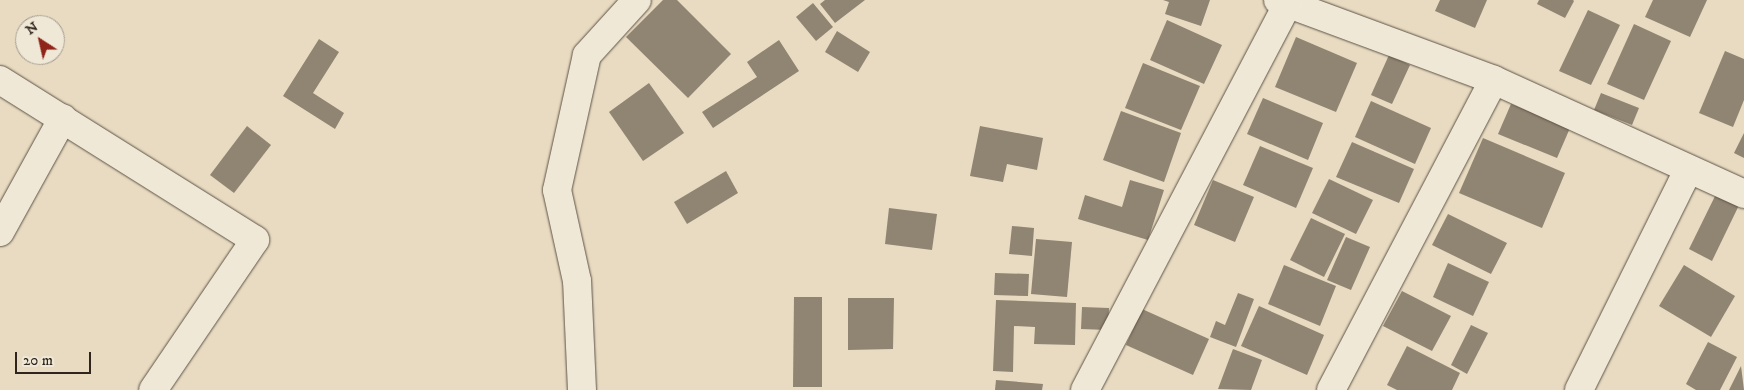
<!DOCTYPE html>
<html>
<head>
<meta charset="utf-8">
<style>
	body { margin:0 }
	#map { position:relative; width:1744px; height:390px; overflow:hidden; background:#e8dbc1; font-family:"IM FELL DW Pica",serif }
	div>[style] { position:absolute }
	.building>* { inset:0; background:#908472 }
	.roads { filter:drop-shadow(0 0 1px #5e5246) drop-shadow(0 0 1px #5e5246) }
	.minor>* { height:28px; margin:-14px; padding:0 14px; transform-origin:14px; border-radius:14px; background:#f0e8d7 }
	span { translate:-50% -50%; white-space:nowrap; text-align:center; line-height:1.15; -webkit-text-stroke:4px #f0e8d7; paint-order:stroke }
	.north { position:absolute; left:15px; top:15px; width:50px; height:50px; box-sizing:border-box; background:#f0e8d7; border:1px solid #a39a8d; border-radius:50%; rotate:325deg; font-size:14px; font-weight:700; line-height:20px; text-align:center; color:#30251d }
	.north::after { content:''; display:block; margin:auto; width:18px; height:22px; background:#8f2418; clip-path:polygon(50% 0,100% 100%,50% 72%,0 100%) }
	.scale { position:absolute; left:15px; top:352px; width:76px; height:22px; box-sizing:border-box; border:2px solid #30251d; border-top:0; padding-left:6px; font-size:15px; line-height:18px; white-space:nowrap; color:#30251d; -webkit-text-stroke:4px #f0e8d7; paint-order:stroke }
</style>
</head>
<body>
<div id="map">
	<div class="building">
		<i style="clip-path:polygon(663px 0,677px 0,731px 54px,688px 98px,626px 37px)"></i>
		<i style="clip-path:polygon(825px 0,865px 0,835px 23px,820px 4px)"></i>
		<i style="clip-path:polygon(1163px 0,1210px 0,1201px 26px,1165px 14px,1169px 2px)"></i>
		<i style="clip-path:polygon(1440px 0,1487px 0,1475px 28px,1435px 11px)"></i>
		<i style="clip-path:polygon(1539px 0,1573px 0,1574px 1px,1565px 18px,1537px 4px)"></i>
		<i style="clip-path:polygon(1653px 0,1707px 0,1690px 37px,1645px 17px)"></i>
		<i style="clip-path:polygon(813px 3px,833px 27px,816px 41px,796px 17px)"></i>
		<i style="clip-path:polygon(1588px 10px,1620px 25px,1591px 85px,1559px 71px)"></i>
		<i style="clip-path:polygon(1167px 20px,1222px 45px,1204px 84px,1150px 60px)"></i>
		<i style="clip-path:polygon(1634px 24px,1671px 41px,1644px 100px,1607px 84px)"></i>
		<i style="clip-path:polygon(837px 31px,870px 52px,858px 72px,825px 52px)"></i>
		<i style="clip-path:polygon(1296px 37px,1357px 63px,1336px 112px,1275px 87px)"></i>
		<i style="clip-path:polygon(319px 39px,339px 52px,313px 93px,344px 113px,335px 129px,283px 96px)"></i>
		<i style="clip-path:polygon(779px 40px,799px 71px,713px 128px,702px 112px,757px 77px,747px 62px)"></i>
		<i style="clip-path:polygon(1725px 51px,1744px 59px,1744px 100px,1733px 127px,1699px 113px)"></i>
		<i style="clip-path:polygon(1389px 55px,1410px 65px,1392px 104px,1371px 95px)"></i>
		<i style="clip-path:polygon(1143px 63px,1200px 86px,1181px 130px,1125px 108px)"></i>
		<i style="clip-path:polygon(649px 83px,684px 133px,643px 161px,609px 112px)"></i>
		<i style="clip-path:polygon(1601px 93px,1639px 108px,1632px 125px,1594px 110px)"></i>
		<i style="clip-path:polygon(1263px 98px,1323px 123px,1308px 160px,1247px 134px)"></i>
		<i style="clip-path:polygon(1371px 101px,1431px 128px,1415px 164px,1355px 137px)"></i>
		<i style="clip-path:polygon(1511px 104px,1570px 128px,1557px 158px,1498px 134px)"></i>
		<i style="clip-path:polygon(1121px 111px,1181px 133px,1164px 182px,1103px 160px)"></i>
		<i style="clip-path:polygon(247px 126px,271px 145px,234px 193px,210px 175px)"></i>
		<i style="clip-path:polygon(980px 126px,1043px 138px,1037px 170px,1007px 164px,1003px 182px,970px 176px)"></i>
		<i style="clip-path:polygon(1744px 133px,1744px 158px,1734px 153px)"></i>
		<i style="clip-path:polygon(1483px 138px,1565px 173px,1542px 228px,1459px 193px)"></i>
		<i style="clip-path:polygon(1352px 142px,1414px 169px,1399px 203px,1336px 177px)"></i>
		<i style="clip-path:polygon(1260px 146px,1313px 168px,1296px 208px,1243px 185px)"></i>
		<i style="clip-path:polygon(726px 171px,738px 193px,687px 224px,674px 202px)"></i>
		<i style="clip-path:polygon(1329px 179px,1373px 200px,1356px 234px,1312px 213px)"></i>
		<i style="clip-path:polygon(1130px 180px,1164px 190px,1148px 240px,1078px 219px,1085px 195px,1122px 207px)"></i>
		<i style="clip-path:polygon(1213px 180px,1254px 197px,1235px 242px,1194px 225px)"></i>
		<i style="clip-path:polygon(1719px 188px,1742px 199px,1712px 261px,1689px 249px)"></i>
		<i style="clip-path:polygon(889px 208px,937px 214px,932px 250px,885px 244px)"></i>
		<i style="clip-path:polygon(1448px 214px,1507px 243px,1491px 274px,1432px 245px)"></i>
		<i style="clip-path:polygon(1311px 218px,1345px 234px,1324px 277px,1290px 260px)"></i>
		<i style="clip-path:polygon(1012px 226px,1034px 228px,1032px 256px,1009px 254px)"></i>
		<i style="clip-path:polygon(1346px 237px,1370px 247px,1351px 290px,1327px 280px)"></i>
		<i style="clip-path:polygon(1036px 239px,1072px 242px,1067px 297px,1031px 294px)"></i>
		<i style="clip-path:polygon(1448px 263px,1489px 282px,1473px 316px,1433px 297px)"></i>
		<i style="clip-path:polygon(1284px 265px,1336px 286px,1320px 326px,1268px 304px)"></i>
		<i style="clip-path:polygon(1684px 265px,1735px 296px,1711px 337px,1659px 306px)"></i>
		<i style="clip-path:polygon(995px 273px,1029px 274px,1028px 296px,994px 295px)"></i>
		<i style="clip-path:polygon(1402px 291px,1451px 316px,1432px 351px,1383px 326px)"></i>
		<i style="clip-path:polygon(1238px 293px,1254px 299px,1236px 347px,1210px 337px,1216px 321px,1225px 325px)"></i>
		<i style="clip-path:polygon(794px 297px,822px 297px,822px 387px,793px 387px)"></i>
		<i style="clip-path:polygon(848px 298px,894px 298px,893px 349px,848px 350px)"></i>
		<i style="clip-path:polygon(996px 300px,1076px 303px,1075px 345px,1034px 344px,1035px 327px,1014px 326px,1013px 372px,993px 371px)"></i>
		<i style="clip-path:polygon(1259px 306px,1324px 335px,1307px 375px,1241px 346px)"></i>
		<i style="clip-path:polygon(1082px 307px,1109px 308px,1108px 330px,1081px 329px)"></i>
		<i style="clip-path:polygon(1142px 309px,1209px 339px,1193px 375px,1126px 345px)"></i>
		<i style="clip-path:polygon(1471px 325px,1488px 333px,1467px 374px,1451px 365px)"></i>
		<i style="clip-path:polygon(1708px 342px,1737px 357px,1720px 390px,1696px 390px,1686px 384px)"></i>
		<i style="clip-path:polygon(1407px 346px,1460px 373px,1452px 390px,1397px 390px,1387px 385px)"></i>
		<i style="clip-path:polygon(1233px 349px,1262px 360px,1251px 390px,1218px 389px)"></i>
		<i style="clip-path:polygon(1741px 366px,1744px 390px,1729px 390px)"></i>
		<i style="clip-path:polygon(996px 380px,1043px 384px,1042px 390px,995px 390px)"></i>
	</div>
	<div class="roads">
		<div class="minor">
			<i style="left:1278px;top:0;width:230px;rotate:20.3deg"></i>
			<i style="left:1494px;top:80px;width:275px;rotate:24.5deg"></i>
			<i style="left:0;top:80px;width:301px;rotate:32.1deg"></i>
			<i style="left:255px;top:240px;width:181px;rotate:124.2deg"></i>
			<i style="left:0;top:232px;width:130px;rotate:-61.1deg"></i>
			<i style="left:582px;top:390px;width:109px;rotate:-92.6deg"></i>
			<i style="left:577px;top:281px;width:93px;rotate:-102.4deg"></i>
			<i style="left:557px;top:190px;width:138px;rotate:-77.5deg"></i>
			<i style="left:587px;top:55px;width:74px;rotate:-47.7deg"></i>
			<i style="left:1085px;top:390px;width:437px;rotate:-62.3deg"></i>
			<i style="left:1331px;top:390px;width:350px;rotate:-62.3deg"></i>
			<i style="left:1579px;top:390px;width:246px;rotate:-63.6deg"></i>
		</div>
	</div>
	<div class="north">N</div>
	<div class="scale">20 m</div>
</div>
</body>
</html>
